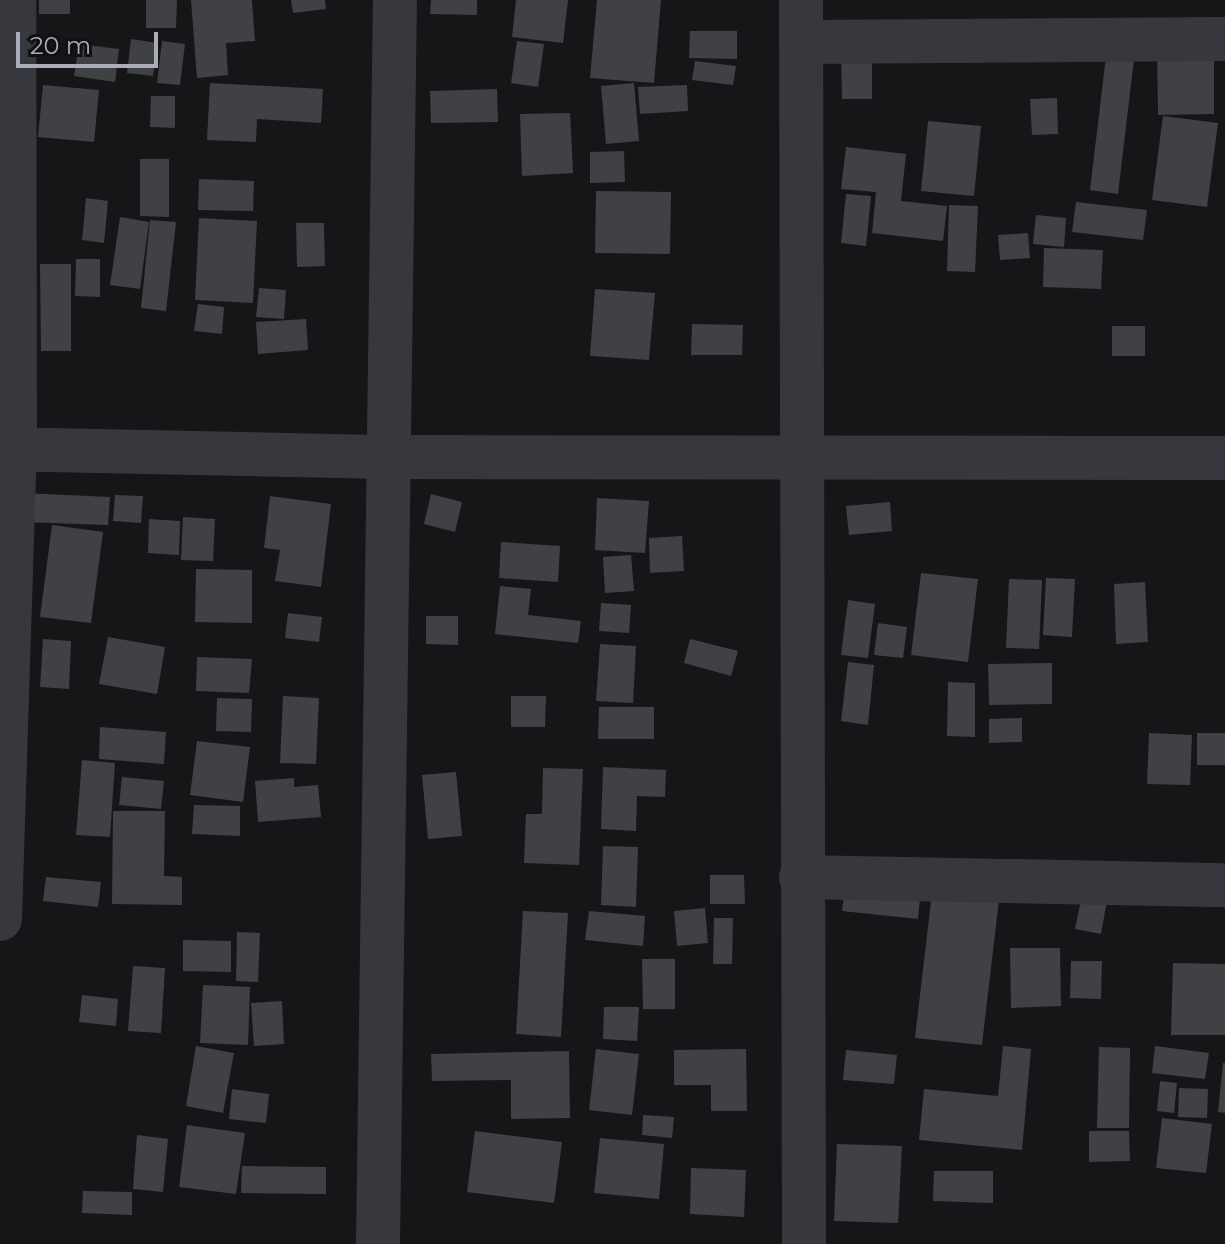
<!DOCTYPE html>
<html>
<head>
<meta charset="utf-8">
<style>
	body { margin:0 }
	#map { position:relative; width:1225px; height:1244px; overflow:hidden; background:#161618; font-family:Montserrat,sans-serif }
	div>[style] { position:absolute }
	.building>* { inset:0; background:#404145 }
	.minor>* { height:44px; margin:-22px; padding:0 22px; transform-origin:22px; border-radius:22px; background:#37383d }
	span { translate:-50% -50%; white-space:nowrap; text-align:center; line-height:1.15; -webkit-text-stroke:8px #111113; paint-order:stroke }
	.scale { position:absolute; left:16px; top:32px; width:142px; height:36px; box-sizing:border-box; border:4px solid #a8adb8; border-top:0; padding-left:10px; font-size:24px; line-height:28px; white-space:nowrap; color:#a8adb8; -webkit-text-stroke:6px #111113; paint-order:stroke }
</style>
</head>
<body>
<div id="map">
	<div class="building">
		<i style="clip-path:polygon(39px 0,70px 0,70px 14px,39px 14px)"></i>
		<i style="clip-path:polygon(146px 0,177px 0,176px 28px,146px 28px)"></i>
		<i style="clip-path:polygon(191px 0,252px 0,255px 41px,226px 43px,228px 75px,197px 78px)"></i>
		<i style="clip-path:polygon(291px 0,325px 0,326px 9px,293px 13px)"></i>
		<i style="clip-path:polygon(431px 0,477px 0,477px 15px,430px 14px)"></i>
		<i style="clip-path:polygon(516px 0,568px 0,563px 43px,512px 37px)"></i>
		<i style="clip-path:polygon(597px 0,661px 0,654px 83px,590px 78px)"></i>
		<i style="clip-path:polygon(690px 31px,737px 31px,737px 59px,689px 58px)"></i>
		<i style="clip-path:polygon(131px 39px,158px 43px,153px 76px,127px 73px)"></i>
		<i style="clip-path:polygon(162px 41px,185px 44px,180px 85px,157px 83px)"></i>
		<i style="clip-path:polygon(517px 41px,544px 44px,538px 87px,511px 83px)"></i>
		<i style="clip-path:polygon(79px 44px,119px 49px,115px 82px,74px 76px)"></i>
		<i style="clip-path:polygon(841px 46px,872px 46px,872px 99px,842px 99px)"></i>
		<i style="clip-path:polygon(1214px 47px,1214px 114px,1158px 115px,1157px 49px)"></i>
		<i style="clip-path:polygon(1107px 48px,1135px 51px,1118px 194px,1090px 190px)"></i>
		<i style="clip-path:polygon(695px 61px,736px 66px,733px 85px,692px 80px)"></i>
		<i style="clip-path:polygon(210px 83px,323px 89px,321px 123px,257px 119px,256px 142px,207px 140px)"></i>
		<i style="clip-path:polygon(634px 83px,639px 141px,606px 144px,601px 86px)"></i>
		<i style="clip-path:polygon(43px 85px,99px 90px,94px 142px,38px 137px)"></i>
		<i style="clip-path:polygon(687px 85px,688px 111px,640px 114px,638px 87px)"></i>
		<i style="clip-path:polygon(497px 89px,498px 122px,431px 123px,430px 91px)"></i>
		<i style="clip-path:polygon(151px 96px,175px 96px,175px 128px,150px 127px)"></i>
		<i style="clip-path:polygon(1057px 98px,1058px 134px,1032px 135px,1030px 99px)"></i>
		<i style="clip-path:polygon(570px 113px,573px 173px,522px 176px,520px 114px)"></i>
		<i style="clip-path:polygon(1163px 116px,1218px 123px,1207px 207px,1152px 200px)"></i>
		<i style="clip-path:polygon(928px 121px,981px 126px,974px 196px,921px 191px)"></i>
		<i style="clip-path:polygon(846px 147px,906px 154px,901px 201px,947px 206px,943px 241px,872px 233px,876px 192px,841px 189px)"></i>
		<i style="clip-path:polygon(624px 151px,625px 182px,590px 183px,590px 152px)"></i>
		<i style="clip-path:polygon(140px 159px,169px 159px,169px 217px,140px 216px)"></i>
		<i style="clip-path:polygon(199px 179px,254px 181px,253px 211px,198px 210px)"></i>
		<i style="clip-path:polygon(596px 191px,671px 192px,670px 254px,595px 253px)"></i>
		<i style="clip-path:polygon(846px 194px,871px 196px,866px 246px,841px 243px)"></i>
		<i style="clip-path:polygon(86px 198px,108px 201px,104px 243px,82px 240px)"></i>
		<i style="clip-path:polygon(1076px 202px,1147px 210px,1143px 240px,1072px 232px)"></i>
		<i style="clip-path:polygon(949px 205px,978px 206px,975px 272px,947px 271px)"></i>
		<i style="clip-path:polygon(1036px 215px,1066px 218px,1064px 247px,1033px 244px)"></i>
		<i style="clip-path:polygon(120px 217px,149px 222px,140px 289px,110px 285px)"></i>
		<i style="clip-path:polygon(199px 218px,257px 221px,253px 303px,195px 300px)"></i>
		<i style="clip-path:polygon(150px 220px,176px 222px,166px 311px,141px 308px)"></i>
		<i style="clip-path:polygon(296px 223px,324px 223px,325px 266px,297px 267px)"></i>
		<i style="clip-path:polygon(1028px 233px,1030px 258px,1000px 260px,998px 235px)"></i>
		<i style="clip-path:polygon(1044px 248px,1103px 250px,1101px 289px,1043px 287px)"></i>
		<i style="clip-path:polygon(76px 259px,100px 259px,100px 297px,75px 296px)"></i>
		<i style="clip-path:polygon(40px 264px,71px 264px,71px 351px,41px 351px)"></i>
		<i style="clip-path:polygon(259px 288px,286px 290px,284px 319px,256px 317px)"></i>
		<i style="clip-path:polygon(595px 289px,655px 293px,649px 360px,590px 356px)"></i>
		<i style="clip-path:polygon(198px 304px,224px 307px,222px 334px,194px 331px)"></i>
		<i style="clip-path:polygon(306px 319px,308px 350px,258px 354px,256px 322px)"></i>
		<i style="clip-path:polygon(692px 324px,743px 325px,742px 355px,691px 355px)"></i>
		<i style="clip-path:polygon(1112px 326px,1145px 326px,1145px 356px,1112px 356px)"></i>
		<i style="clip-path:polygon(24px 493px,110px 497px,108px 525px,23px 522px)"></i>
		<i style="clip-path:polygon(431px 494px,462px 502px,455px 532px,424px 524px)"></i>
		<i style="clip-path:polygon(115px 495px,143px 496px,141px 523px,113px 521px)"></i>
		<i style="clip-path:polygon(270px 496px,331px 504px,321px 587px,275px 581px,280px 550px,264px 548px)"></i>
		<i style="clip-path:polygon(597px 498px,649px 501px,645px 553px,595px 550px)"></i>
		<i style="clip-path:polygon(890px 502px,892px 531px,849px 535px,846px 506px)"></i>
		<i style="clip-path:polygon(183px 517px,215px 519px,213px 561px,181px 560px)"></i>
		<i style="clip-path:polygon(149px 519px,180px 521px,179px 555px,148px 553px)"></i>
		<i style="clip-path:polygon(52px 525px,103px 532px,91px 623px,40px 617px)"></i>
		<i style="clip-path:polygon(682px 536px,684px 571px,650px 573px,649px 538px)"></i>
		<i style="clip-path:polygon(501px 542px,560px 546px,558px 582px,499px 578px)"></i>
		<i style="clip-path:polygon(631px 555px,634px 591px,605px 593px,603px 557px)"></i>
		<i style="clip-path:polygon(196px 569px,252px 570px,252px 623px,195px 622px)"></i>
		<i style="clip-path:polygon(921px 573px,978px 579px,968px 662px,911px 655px)"></i>
		<i style="clip-path:polygon(1046px 578px,1075px 579px,1072px 637px,1043px 635px)"></i>
		<i style="clip-path:polygon(1009px 579px,1042px 580px,1039px 649px,1006px 648px)"></i>
		<i style="clip-path:polygon(1145px 582px,1148px 642px,1116px 644px,1114px 584px)"></i>
		<i style="clip-path:polygon(500px 586px,531px 589px,528px 615px,581px 621px,578px 643px,495px 634px)"></i>
		<i style="clip-path:polygon(848px 600px,875px 604px,868px 658px,841px 655px)"></i>
		<i style="clip-path:polygon(601px 603px,631px 605px,629px 633px,599px 631px)"></i>
		<i style="clip-path:polygon(288px 613px,322px 617px,319px 642px,285px 638px)"></i>
		<i style="clip-path:polygon(426px 616px,458px 616px,458px 645px,426px 644px)"></i>
		<i style="clip-path:polygon(878px 623px,907px 627px,903px 658px,874px 655px)"></i>
		<i style="clip-path:polygon(108px 637px,165px 647px,157px 694px,99px 684px)"></i>
		<i style="clip-path:polygon(43px 639px,71px 641px,69px 689px,40px 687px)"></i>
		<i style="clip-path:polygon(690px 639px,738px 651px,731px 676px,684px 663px)"></i>
		<i style="clip-path:polygon(600px 644px,636px 646px,633px 703px,596px 701px)"></i>
		<i style="clip-path:polygon(197px 657px,252px 659px,249px 693px,196px 691px)"></i>
		<i style="clip-path:polygon(848px 662px,874px 665px,868px 725px,841px 721px)"></i>
		<i style="clip-path:polygon(1052px 663px,1052px 704px,989px 705px,988px 664px)"></i>
		<i style="clip-path:polygon(948px 682px,975px 683px,975px 737px,947px 736px)"></i>
		<i style="clip-path:polygon(283px 696px,319px 698px,316px 764px,280px 763px)"></i>
		<i style="clip-path:polygon(511px 696px,546px 696px,545px 727px,511px 727px)"></i>
		<i style="clip-path:polygon(217px 698px,252px 699px,251px 732px,216px 731px)"></i>
		<i style="clip-path:polygon(599px 707px,654px 707px,654px 739px,598px 739px)"></i>
		<i style="clip-path:polygon(1022px 718px,1022px 742px,989px 743px,989px 719px)"></i>
		<i style="clip-path:polygon(100px 727px,166px 732px,164px 764px,99px 759px)"></i>
		<i style="clip-path:polygon(1149px 733px,1192px 735px,1190px 785px,1147px 784px)"></i>
		<i style="clip-path:polygon(1197px 733px,1225px 733px,1225px 765px,1197px 765px)"></i>
		<i style="clip-path:polygon(197px 741px,250px 747px,243px 802px,190px 795px)"></i>
		<i style="clip-path:polygon(82px 760px,115px 763px,110px 837px,76px 835px)"></i>
		<i style="clip-path:polygon(603px 767px,666px 770px,665px 797px,637px 796px,636px 831px,601px 829px)"></i>
		<i style="clip-path:polygon(543px 768px,583px 769px,579px 865px,524px 863px,526px 814px,542px 814px)"></i>
		<i style="clip-path:polygon(456px 772px,462px 836px,428px 839px,422px 775px)"></i>
		<i style="clip-path:polygon(122px 777px,164px 781px,161px 809px,119px 805px)"></i>
		<i style="clip-path:polygon(294px 778px,294px 787px,318px 785px,321px 817px,258px 822px,255px 781px)"></i>
		<i style="clip-path:polygon(194px 805px,240px 806px,240px 836px,192px 834px)"></i>
		<i style="clip-path:polygon(113px 811px,165px 811px,164px 876px,182px 877px,182px 905px,112px 904px)"></i>
		<i style="clip-path:polygon(603px 846px,638px 847px,636px 907px,601px 905px)"></i>
		<i style="clip-path:polygon(710px 875px,744px 875px,745px 904px,710px 904px)"></i>
		<i style="clip-path:polygon(46px 877px,101px 882px,98px 907px,43px 901px)"></i>
		<i style="clip-path:polygon(846px 880px,921px 887px,918px 919px,842px 911px)"></i>
		<i style="clip-path:polygon(933px 884px,1000px 891px,982px 1045px,915px 1038px)"></i>
		<i style="clip-path:polygon(1083px 890px,1108px 895px,1101px 934px,1075px 929px)"></i>
		<i style="clip-path:polygon(705px 908px,708px 943px,677px 946px,674px 911px)"></i>
		<i style="clip-path:polygon(523px 911px,568px 913px,561px 1037px,516px 1034px)"></i>
		<i style="clip-path:polygon(589px 911px,645px 916px,643px 946px,585px 940px)"></i>
		<i style="clip-path:polygon(714px 918px,733px 918px,732px 964px,713px 964px)"></i>
		<i style="clip-path:polygon(237px 932px,260px 933px,258px 982px,236px 981px)"></i>
		<i style="clip-path:polygon(183px 940px,231px 941px,231px 972px,183px 971px)"></i>
		<i style="clip-path:polygon(1010px 948px,1060px 948px,1061px 1006px,1011px 1008px)"></i>
		<i style="clip-path:polygon(642px 959px,675px 959px,675px 1009px,643px 1009px)"></i>
		<i style="clip-path:polygon(1071px 961px,1102px 961px,1101px 999px,1070px 998px)"></i>
		<i style="clip-path:polygon(1173px 963px,1225px 964px,1225px 1035px,1171px 1035px)"></i>
		<i style="clip-path:polygon(133px 966px,165px 968px,161px 1033px,128px 1031px)"></i>
		<i style="clip-path:polygon(203px 985px,250px 987px,248px 1045px,200px 1043px)"></i>
		<i style="clip-path:polygon(82px 995px,118px 999px,116px 1026px,79px 1022px)"></i>
		<i style="clip-path:polygon(282px 1001px,284px 1044px,254px 1046px,251px 1003px)"></i>
		<i style="clip-path:polygon(604px 1007px,639px 1007px,637px 1041px,603px 1039px)"></i>
		<i style="clip-path:polygon(196px 1046px,234px 1053px,223px 1113px,186px 1106px)"></i>
		<i style="clip-path:polygon(1003px 1046px,1031px 1049px,1022px 1150px,919px 1140px,924px 1089px,998px 1096px)"></i>
		<i style="clip-path:polygon(1155px 1046px,1209px 1053px,1205px 1079px,1152px 1073px)"></i>
		<i style="clip-path:polygon(1099px 1047px,1130px 1048px,1129px 1128px,1097px 1128px)"></i>
		<i style="clip-path:polygon(596px 1049px,639px 1054px,632px 1115px,589px 1110px)"></i>
		<i style="clip-path:polygon(746px 1049px,747px 1111px,711px 1111px,711px 1085px,674px 1085px,674px 1050px)"></i>
		<i style="clip-path:polygon(846px 1050px,897px 1055px,894px 1084px,843px 1080px)"></i>
		<i style="clip-path:polygon(569px 1051px,570px 1118px,511px 1119px,511px 1080px,432px 1081px,431px 1054px)"></i>
		<i style="clip-path:polygon(1223px 1063px,1225px 1063px,1225px 1113px,1218px 1112px)"></i>
		<i style="clip-path:polygon(1160px 1081px,1177px 1083px,1174px 1113px,1157px 1111px)"></i>
		<i style="clip-path:polygon(1179px 1088px,1208px 1089px,1207px 1118px,1178px 1117px)"></i>
		<i style="clip-path:polygon(232px 1089px,269px 1094px,266px 1123px,229px 1119px)"></i>
		<i style="clip-path:polygon(643px 1115px,674px 1117px,672px 1138px,642px 1135px)"></i>
		<i style="clip-path:polygon(1162px 1118px,1212px 1124px,1206px 1173px,1156px 1168px)"></i>
		<i style="clip-path:polygon(187px 1125px,245px 1133px,236px 1194px,179px 1187px)"></i>
		<i style="clip-path:polygon(475px 1131px,562px 1142px,554px 1203px,467px 1192px)"></i>
		<i style="clip-path:polygon(1089px 1131px,1129px 1131px,1130px 1161px,1089px 1162px)"></i>
		<i style="clip-path:polygon(137px 1135px,168px 1139px,163px 1192px,133px 1189px)"></i>
		<i style="clip-path:polygon(600px 1138px,664px 1144px,659px 1199px,594px 1193px)"></i>
		<i style="clip-path:polygon(837px 1144px,902px 1146px,898px 1223px,834px 1221px)"></i>
		<i style="clip-path:polygon(242px 1166px,326px 1167px,326px 1194px,241px 1193px)"></i>
		<i style="clip-path:polygon(691px 1168px,746px 1170px,744px 1217px,690px 1214px)"></i>
		<i style="clip-path:polygon(934px 1171px,993px 1171px,993px 1203px,933px 1201px)"></i>
		<i style="clip-path:polygon(83px 1191px,132px 1192px,132px 1215px,82px 1213px)"></i>
	</div>
	<div class="minor">
		<i style="left:801px;top:0;width:1244px;rotate:89.86deg"></i>
		<i style="left:801px;top:42px;width:424px;rotate:-0.4deg"></i>
		<i style="left:0;top:449px;width:388px;rotate:1.2deg"></i>
		<i style="left:388px;top:457px;width:837px;rotate:0.07deg"></i>
		<i style="left:801px;top:877px;width:424px;rotate:1.1deg"></i>
		<i style="left:0;top:919px;width:469px;rotate:-88.2deg"></i>
		<i style="left:15px;top:450px;width:450px;rotate:-90.1deg"></i>
		<i style="left:378px;top:1244px;width:1244px;rotate:-89.22deg"></i>
	</div>
	<div class="scale">20 m</div>
</div>
</body>
</html>
